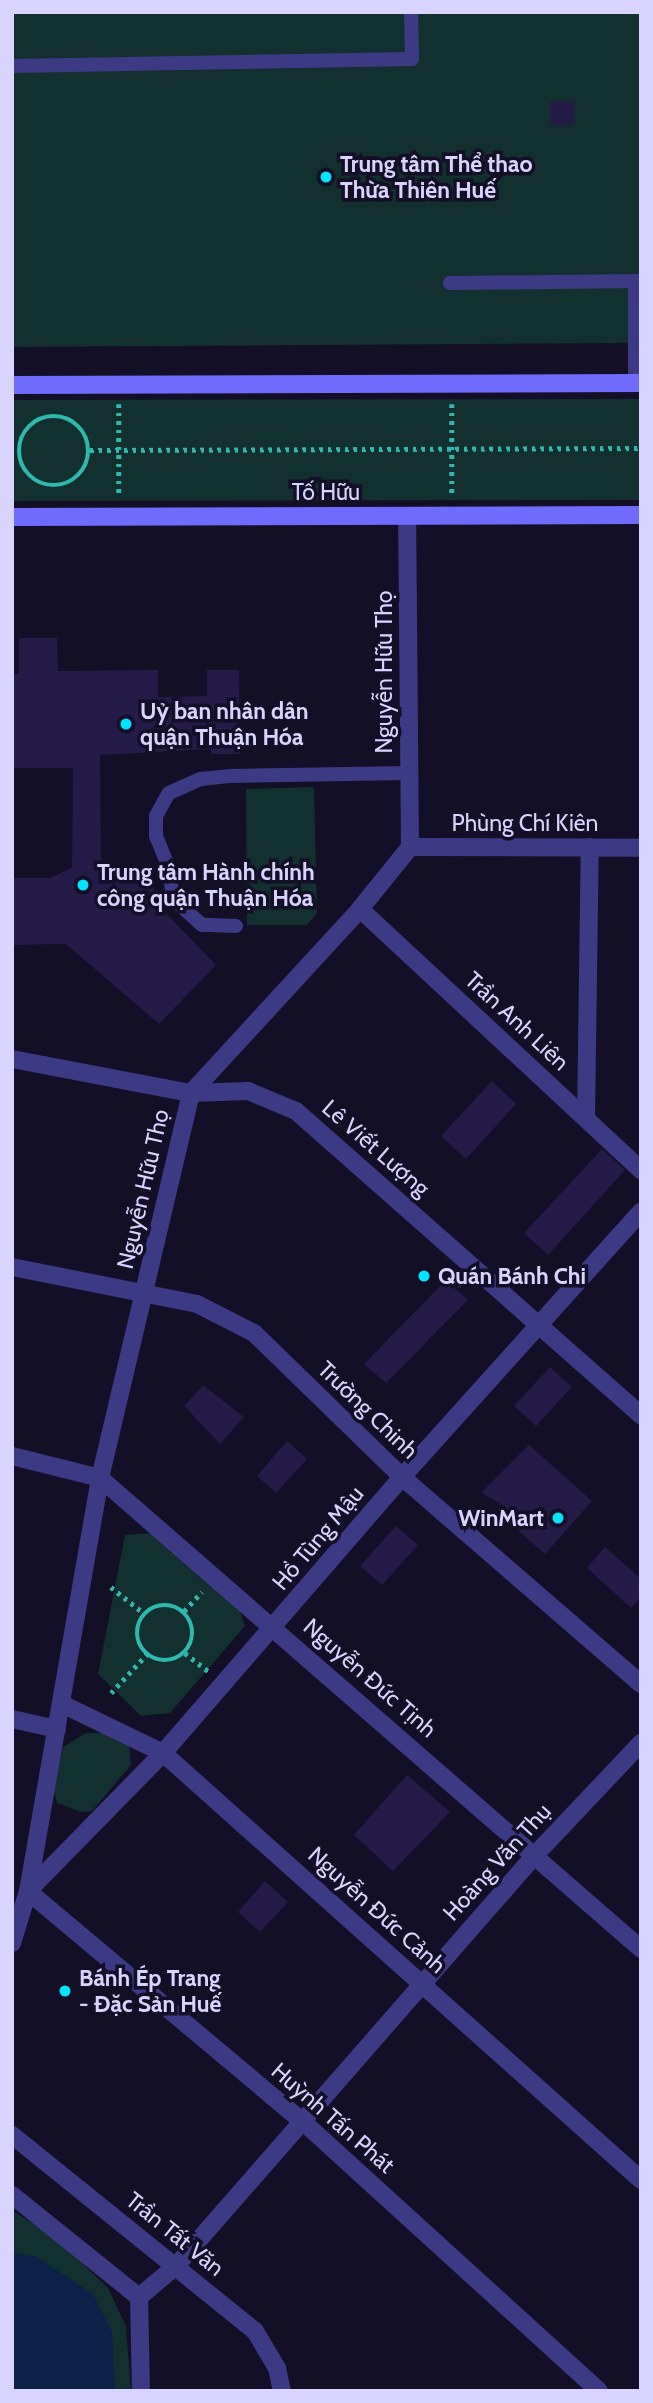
<!DOCTYPE html>
<html>
<head>
<meta charset="utf-8">
<style>
	body { margin:0 }
	#map { position:relative; width:653px; height:2403px; overflow:hidden; background:#130f26; font-family:Cabin,sans-serif }
	div>[style] { position:absolute }
	.green>* { inset:0; background:#12302f }
	.water>* { inset:0; background:#0c2248 }
	.building>* { inset:0; background:#241b47 }
	.path>* { height:4.5px; margin-top:-2.25px; transform-origin:0; background:repeating-linear-gradient(90deg,#2fb8b0 0 3.5px,transparent 0 8.5px) }
	.path>.ring { margin:-2.25px; padding:0; box-sizing:content-box; background:none; border:4.5px solid #2fb8b0; border-radius:50% }
	.service>* { height:14px; margin:-7px; padding:0 7px; transform-origin:7px; border-radius:7px; background:#3d3a85 }
	.minor>* { height:18px; margin:-9px; padding:0 9px; transform-origin:9px; border-radius:9px; background:#3d3a85 }
	.tertiary>* { height:18px; margin:-9px; padding:0 9px; transform-origin:9px; border-radius:9px; background:#3d3a85 }
	.secondary>* { height:18px; margin:-9px; padding:0 9px; transform-origin:9px; border-radius:9px; background:#6f6bff }
	.dots>* { width:19px; height:19px; translate:-50% -50%; box-sizing:border-box; border:4px solid #130f26; border-radius:50% }
	span { translate:-50% -50%; white-space:nowrap; text-align:center; line-height:1.15; -webkit-text-stroke:7px #130f26; paint-order:stroke }
	.poi-label { font-size:23px; color:#d9d4ff; font-weight:700 }
	.left { translate:0 -50%; text-align:left }
	.right { translate:-100% -50%; text-align:right }
	.street-label { font-size:23px; color:#d9d4ff }
	.frame { position:absolute; inset:0; border:14px solid #d9d4ff; pointer-events:none }
</style>
</head>
<body>
<div id="map">
	<div class="green">
		<i style="clip-path:polygon(12px 12px,641px 12px,641px 343px,12px 347px)"></i>
		<i style="clip-path:polygon(641px 399px,641px 500px,12px 501px,12px 400px)"></i>
		<i style="clip-path:polygon(314px 787px,317px 913px,307px 925px,247px 925px,246px 789px)"></i>
		<i style="clip-path:polygon(154px 1533px,238px 1605px,245px 1626px,170px 1713px,141px 1716px,98px 1674px,125px 1535px)"></i>
		<i style="clip-path:polygon(86px 1733px,104px 1733px,129px 1744px,131px 1765px,92px 1811px,81px 1812px,57px 1803px,53px 1787px,63px 1747px)"></i>
		<i style="clip-path:polygon(12px 2210px,58px 2240px,108px 2288px,126px 2326px,131px 2391px,12px 2391px)"></i>
	</div>
	<div class="water">
		<i style="clip-path:polygon(12px 2253px,35px 2256px,93px 2294px,112px 2332px,115px 2391px,12px 2391px)"></i>
	</div>
	<div class="building">
		<i style="clip-path:polygon(550px 101px,574px 101px,574px 125px,551px 126px)"></i>
		<i style="clip-path:polygon(19px 638px,57px 638px,58px 671px,158px 670px,158px 697px,207px 696px,207px 670px,239px 670px,240px 754px,211px 754px,211px 749px,100px 755px,101px 866px,138px 866px,143px 878px,152px 880px,157px 904px,216px 965px,159px 1024px,66px 944px,12px 945px,12px 878px,50px 878px,72px 868px,73px 768px,13px 768px,13px 674px,19px 674px)"></i>
		<i style="clip-path:polygon(492px 1081px,516px 1104px,466px 1159px,441px 1136px)"></i>
		<i style="clip-path:polygon(602px 1149px,625px 1170px,548px 1255px,524px 1233px)"></i>
		<i style="clip-path:polygon(446px 1280px,468px 1300px,386px 1383px,364px 1364px)"></i>
		<i style="clip-path:polygon(550px 1367px,572px 1387px,536px 1426px,514px 1406px)"></i>
		<i style="clip-path:polygon(203px 1385px,244px 1417px,220px 1444px,184px 1406px)"></i>
		<i style="clip-path:polygon(287px 1441px,307px 1459px,276px 1493px,257px 1476px)"></i>
		<i style="clip-path:polygon(529px 1445px,592px 1501px,545px 1554px,499px 1514px,506px 1507px,481px 1493px)"></i>
		<i style="clip-path:polygon(396px 1526px,418px 1545px,382px 1585px,360px 1566px)"></i>
		<i style="clip-path:polygon(605px 1547px,641px 1579px,641px 1597px,631px 1608px,587px 1568px)"></i>
		<i style="clip-path:polygon(407px 1775px,450px 1812px,393px 1871px,354px 1835px)"></i>
		<i style="clip-path:polygon(265px 1881px,288px 1902px,260px 1932px,238px 1912px)"></i>
	</div>
	<div class="path">
		<i style="left:119px;top:404px;width:93px;rotate:90deg"></i>
		<i style="left:452px;top:404px;width:92px;rotate:90deg"></i>
		<i class="ring" style="left:19px;top:416px;width:65.5px;height:65.5px"></i>
		<i style="left:90px;top:450px;width:551px;rotate:-0.21deg"></i>
		<i style="left:111px;top:1587px;width:43px;rotate:38.5deg"></i>
		<i class="ring" style="left:137px;top:1605px;width:51.5px;height:51.5px"></i>
		<i style="left:184px;top:1611px;width:26px;rotate:-47deg"></i>
		<i style="left:185px;top:1653px;width:31px;rotate:38deg"></i>
		<i style="left:111px;top:1693px;width:53px;rotate:-47.3deg"></i>
	</div>
	<div class="service">
		<i style="left:12px;top:66px;width:400px;rotate:-1deg"></i>
		<i style="left:412px;top:59px;width:47px;rotate:-91.2deg"></i>
		<i style="left:635px;top:281px;width:103px;rotate:90deg"></i>
		<i style="left:450px;top:283px;width:191px;rotate:-0.6deg"></i>
		<i style="left:236px;top:926px;width:34px;rotate:-178deg"></i>
		<i style="left:202px;top:925px;width:39px;rotate:-138deg"></i>
		<i style="left:173px;top:899px;width:31px;rotate:-97deg"></i>
		<i style="left:169px;top:868px;width:35px;rotate:-112deg"></i>
		<i style="left:156px;top:836px;width:20px;rotate:-90deg"></i>
		<i style="left:156px;top:816px;width:26px;rotate:-61deg"></i>
		<i style="left:169px;top:793px;width:35px;rotate:-24deg"></i>
		<i style="left:201px;top:779px;width:30px;rotate:-6deg"></i>
		<i style="left:231px;top:776px;width:178px;rotate:-1deg"></i>
	</div>
	<div class="minor">
		<i style="left:410px;top:847px;width:231px;rotate:0.2deg"></i>
		<i style="left:360px;top:909px;width:384px;rotate:42.9deg"></i>
		<i style="left:12px;top:1059px;width:182px;rotate:10.8deg"></i>
		<i style="left:191px;top:1093px;width:57px;rotate:-2deg"></i>
		<i style="left:248px;top:1091px;width:52px;rotate:22.6deg"></i>
		<i style="left:296px;top:1111px;width:460px;rotate:41.4deg"></i>
		<i style="left:586px;top:1118px;width:271px;rotate:-89.2deg"></i>
		<i style="left:12px;top:1456px;width:91px;rotate:14deg"></i>
		<i style="left:100px;top:1478px;width:717px;rotate:41.04deg"></i>
		<i style="left:62px;top:1704px;width:112px;rotate:25.9deg"></i>
		<i style="left:163px;top:1753px;width:641px;rotate:41.77deg"></i>
		<i style="left:12px;top:1719px;width:46px;rotate:12.5deg"></i>
		<i style="left:12px;top:1943px;width:54px;rotate:-72.9deg"></i>
		<i style="left:28px;top:1891px;width:419px;rotate:-80.1deg"></i>
		<i style="left:100px;top:1478px;width:396px;rotate:-76.7deg"></i>
		<i style="left:191px;top:1093px;width:250px;rotate:-47.4deg"></i>
		<i style="left:360px;top:909px;width:80px;rotate:-51.1deg"></i>
		<i style="left:410px;top:847px;width:331px;rotate:-90.5deg"></i>
		<i style="left:12px;top:2135px;width:312px;rotate:38.9deg"></i>
		<i style="left:255px;top:2331px;width:43px;rotate:59.3deg"></i>
		<i style="left:277px;top:2368px;width:24px;rotate:78deg"></i>
		<i style="left:12px;top:2195px;width:163px;rotate:38.8deg"></i>
		<i style="left:139px;top:2297px;width:94px;rotate:88.8deg"></i>
		<i style="left:139px;top:2297px;width:48px;rotate:-40deg"></i>
		<i style="left:176px;top:2266px;width:546px;rotate:-48.86deg"></i>
		<i style="left:535px;top:1855px;width:154px;rotate:-46.6deg"></i>
		<i style="left:599px;top:2391px;width:400px;rotate:-137.7deg"></i>
		<i style="left:303px;top:2122px;width:359px;rotate:-140deg"></i>
		<i style="left:28px;top:1891px;width:193px;rotate:-45.6deg"></i>
		<i style="left:163px;top:1753px;width:365px;rotate:-49.1deg"></i>
		<i style="left:402px;top:1477px;width:357px;rotate:-48deg"></i>
	</div>
	<div class="tertiary">
		<i style="left:12px;top:1267px;width:189px;rotate:11.3deg"></i>
		<i style="left:197px;top:1304px;width:64px;rotate:27deg"></i>
		<i style="left:254px;top:1333px;width:206px;rotate:44.2deg"></i>
		<i style="left:402px;top:1477px;width:316px;rotate:40.9deg"></i>
	</div>
	<div class="secondary">
		<i style="left:12px;top:385px;width:629px;rotate:-0.18deg"></i>
		<i style="left:12px;top:517px;width:629px;rotate:-0.18deg"></i>
	</div>
	<div class="dots">
		<i style="left:326px;top:177px;background:#00e5ff"></i>
		<i style="left:126px;top:724px;background:#00e5ff"></i>
		<i style="left:83px;top:885px;background:#00e5ff"></i>
		<i style="left:424px;top:1276px;background:#00e5ff"></i>
		<i style="left:558px;top:1518px;background:#00e5ff"></i>
		<i style="left:65px;top:1991px;background:#00e5ff"></i>
	</div>
	<div class="poi-label">
		<span class="left" style="left:340px;top:177px">Trung tâm Thể thao<br>Thừa Thiên Huế</span>
		<span class="left" style="left:140px;top:724px">Uỷ ban nhân dân<br>quận Thuận Hóa</span>
		<span class="left" style="left:97px;top:885px">Trung tâm Hành chính<br>công quận Thuận Hóa</span>
		<span class="left" style="left:438px;top:1276px">Quán Bánh Chi</span>
		<span class="right" style="left:544px;top:1518px">WinMart</span>
		<span class="left" style="left:79px;top:1991px">Bánh Ép Trang<br>- Đặc Sản Huế</span>
	</div>
	<div class="street-label">
		<span style="left:326px;top:492px">Tố Hữu</span>
		<span style="left:384px;top:672px;rotate:-90deg">Nguyễn Hữu Thọ</span>
		<span style="left:525px;top:823px">Phùng Chí Kiên</span>
		<span style="left:517px;top:1021px;rotate:43deg">Trần Anh Liên</span>
		<span style="left:376px;top:1148px;rotate:41deg">Lê Viết Lượng</span>
		<span style="left:143px;top:1189px;rotate:-77deg">Nguyễn Hữu Thọ</span>
		<span style="left:368px;top:1410px;rotate:44deg">Trường Chinh</span>
		<span style="left:318px;top:1538px;rotate:-50deg">Hồ Tùng Mậu</span>
		<span style="left:370px;top:1678px;rotate:41deg">Nguyễn Đức Tịnh</span>
		<span style="left:497px;top:1862px;rotate:-48deg">Hoàng Văn Thụ</span>
		<span style="left:377px;top:1910px;rotate:42deg">Nguyễn Đức Cảnh</span>
		<span style="left:333px;top:2118px;rotate:41deg">Huỳnh Tấn Phát</span>
		<span style="left:175px;top:2234px;rotate:39deg">Trần Tất Văn</span>
	</div>
	<div class="frame"></div>
</div>
</body>
</html>
